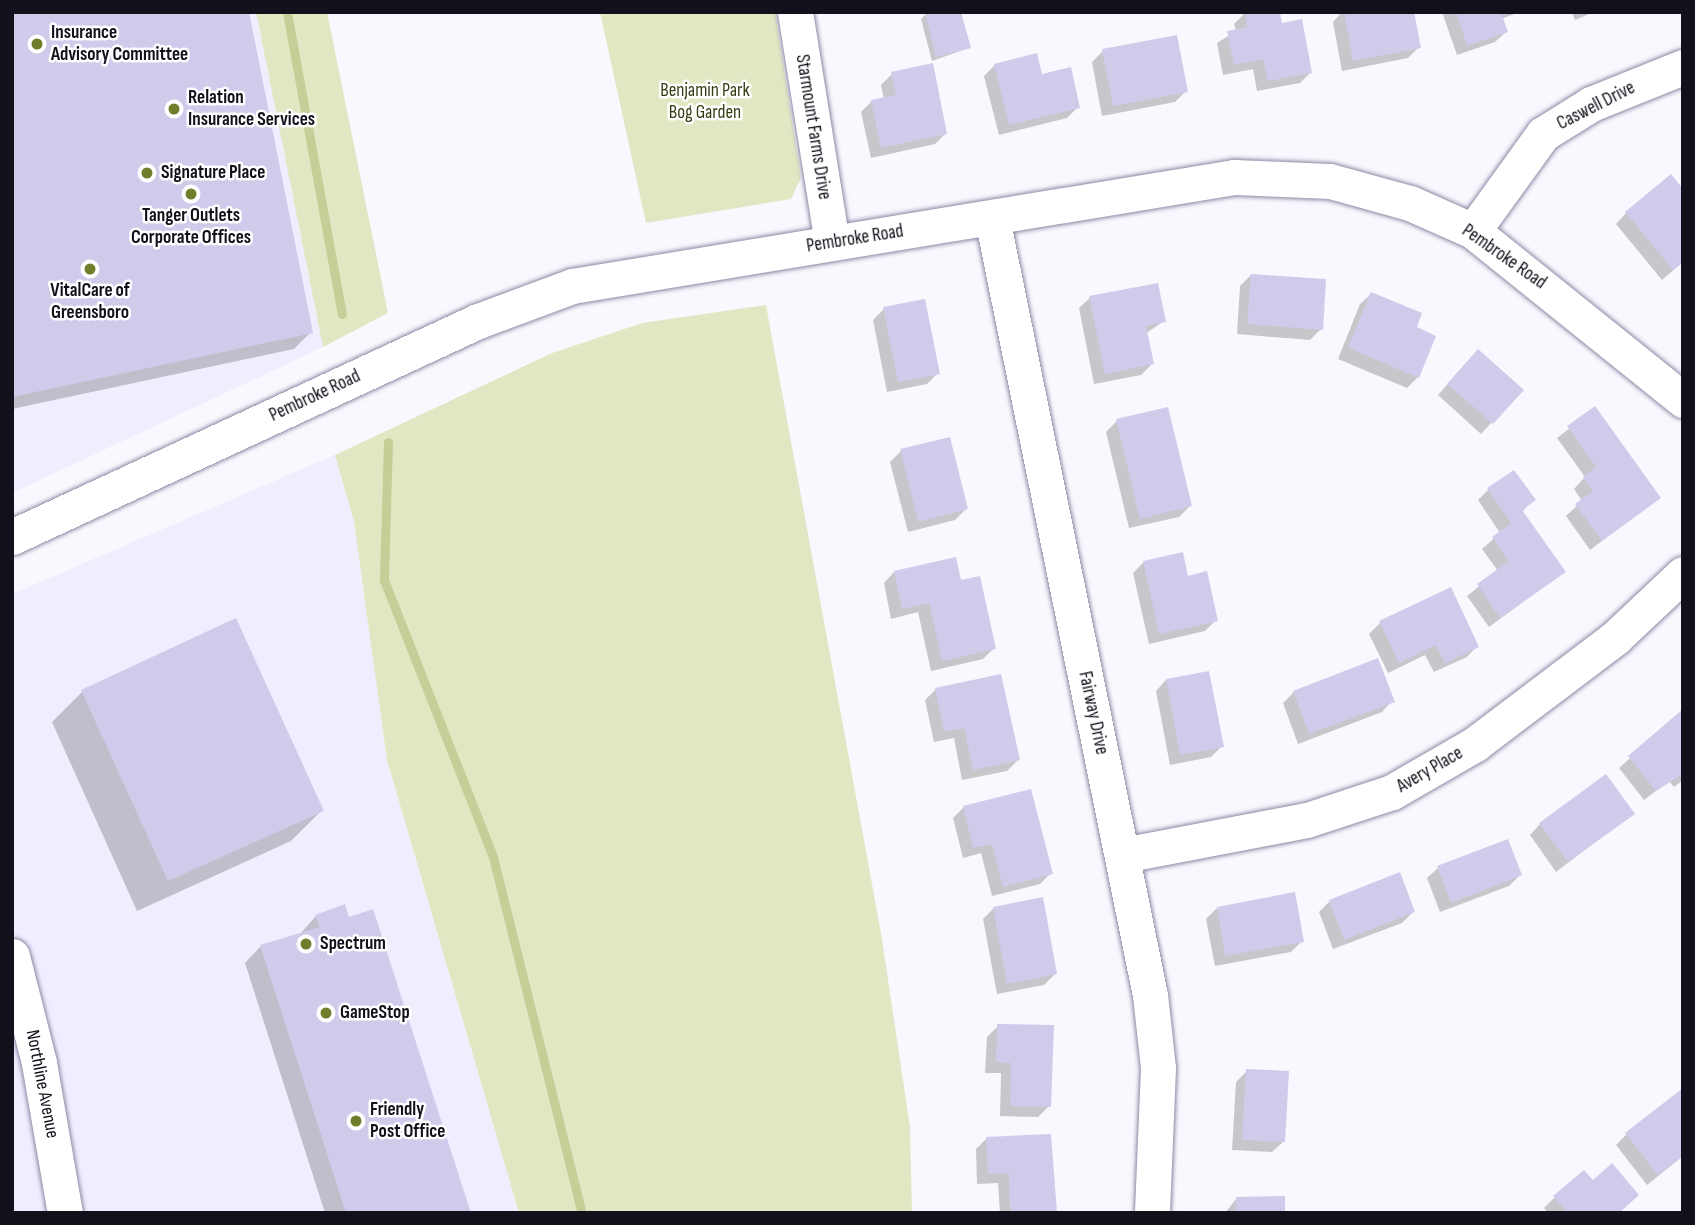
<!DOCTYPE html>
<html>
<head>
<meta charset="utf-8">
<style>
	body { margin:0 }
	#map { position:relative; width:1695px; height:1225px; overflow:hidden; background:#f8f8fe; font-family:"Sofia Sans Condensed",sans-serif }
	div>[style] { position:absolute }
	.built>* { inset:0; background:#f0eefe }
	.green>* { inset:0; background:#e0e8c3 }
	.shadow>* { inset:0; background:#0003 }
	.stream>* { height:9px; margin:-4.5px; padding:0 4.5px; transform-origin:4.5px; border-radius:4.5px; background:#c4cf98 }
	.building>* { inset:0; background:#cfcbea }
	.roads { filter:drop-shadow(0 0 2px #8d89a6) drop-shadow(0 0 2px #8d89a6) }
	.street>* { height:35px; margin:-17.5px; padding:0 17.5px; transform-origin:17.5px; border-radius:17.5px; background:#fff }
	.dots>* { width:19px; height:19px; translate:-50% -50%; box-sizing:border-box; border:4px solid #fff; border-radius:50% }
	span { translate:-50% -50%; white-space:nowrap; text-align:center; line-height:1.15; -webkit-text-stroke:5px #fff; paint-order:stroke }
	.poi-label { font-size:19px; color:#12101a; font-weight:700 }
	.left { translate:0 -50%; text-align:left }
	.park-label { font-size:19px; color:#383e14 }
	.street-label { font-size:19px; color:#12101a }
	.frame { position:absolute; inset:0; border:14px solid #12101a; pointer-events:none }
</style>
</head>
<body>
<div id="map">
	<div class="built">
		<i style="clip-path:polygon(12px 12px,256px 12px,323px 347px,12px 493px)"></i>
		<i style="clip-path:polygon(335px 455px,354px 522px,387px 760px,519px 1213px,12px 1213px,12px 594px)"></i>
	</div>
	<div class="green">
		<i style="clip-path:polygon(256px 12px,327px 12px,388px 313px,323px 347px)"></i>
		<i style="clip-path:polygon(600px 12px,775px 12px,801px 178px,791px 199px,646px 223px)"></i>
		<i style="clip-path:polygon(766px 305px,881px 933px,910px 1127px,912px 1213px,519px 1213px,387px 760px,354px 522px,335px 455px,552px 353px,642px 323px)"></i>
	</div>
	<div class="shadow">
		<i style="clip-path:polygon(12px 12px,311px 332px,294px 349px,12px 409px)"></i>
		<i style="clip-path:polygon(1342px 12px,1412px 12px,1419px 47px,1408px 58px,1342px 71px,1333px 22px)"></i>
		<i style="clip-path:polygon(1442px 12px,1520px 12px,1501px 19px,1506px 32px,1495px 42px,1457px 55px)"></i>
		<i style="clip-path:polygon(1572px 12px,1594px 12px,1575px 20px)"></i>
		<i style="clip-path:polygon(1245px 13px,1311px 72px,1300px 83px,1257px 91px,1253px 69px,1223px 75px,1217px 43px,1236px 31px,1234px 24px)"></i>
		<i style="clip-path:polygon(926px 14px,969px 48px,932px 61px,921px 19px)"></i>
		<i style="clip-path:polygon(1103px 51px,1186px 91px,1175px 102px,1102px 116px,1092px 62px)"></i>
		<i style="clip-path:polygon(995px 65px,1040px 76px,1078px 107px,1067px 118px,999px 135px,984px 76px)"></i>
		<i style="clip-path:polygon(892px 74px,946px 133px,935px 144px,871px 158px,861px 112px,872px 101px,884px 99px,881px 85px)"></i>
		<i style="clip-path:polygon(1626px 213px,1683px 262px,1662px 280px,1616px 224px)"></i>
		<i style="clip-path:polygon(1251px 275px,1321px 329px,1310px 340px,1237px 334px,1240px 286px)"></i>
		<i style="clip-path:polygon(1371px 294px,1414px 328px,1418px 377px,1407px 388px,1338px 359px,1360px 304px)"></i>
		<i style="clip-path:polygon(1090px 298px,1164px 321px,1145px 334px,1152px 364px,1141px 375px,1094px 384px,1079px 308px)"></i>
		<i style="clip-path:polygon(884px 309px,938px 373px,927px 384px,887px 392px,873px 320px)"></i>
		<i style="clip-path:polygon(1467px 362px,1521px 390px,1481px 434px,1438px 395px)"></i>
		<i style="clip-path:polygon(1595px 409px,1659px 498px,1590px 550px,1566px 516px,1582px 501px,1574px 489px,1585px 477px,1557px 438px)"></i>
		<i style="clip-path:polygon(1117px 421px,1190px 506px,1179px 517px,1129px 528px,1106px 432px)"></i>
		<i style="clip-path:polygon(901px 451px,966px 509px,955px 520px,908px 532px,890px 462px)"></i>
		<i style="clip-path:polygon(1488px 490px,1533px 500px,1522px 512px,1564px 572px,1489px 627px,1467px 596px,1498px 571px,1482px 549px,1500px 533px,1478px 500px)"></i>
		<i style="clip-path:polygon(1144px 562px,1187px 578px,1216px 620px,1205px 631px,1149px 644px,1133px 573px)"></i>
		<i style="clip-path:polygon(894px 572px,960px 583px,994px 648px,983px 659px,931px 671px,918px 612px,891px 619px,884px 583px)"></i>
		<i style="clip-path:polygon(1380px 623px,1477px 646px,1467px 657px,1434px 672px,1425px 655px,1388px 673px,1369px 634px)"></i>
		<i style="clip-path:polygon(1166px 680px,1222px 746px,1211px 757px,1170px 765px,1156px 691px)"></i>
		<i style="clip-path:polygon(936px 689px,1018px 760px,1007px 771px,962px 780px,954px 738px,934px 742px,925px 700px)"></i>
		<i style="clip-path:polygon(82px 692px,322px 810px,291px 841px,137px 911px,52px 722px)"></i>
		<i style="clip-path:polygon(1294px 692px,1392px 701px,1382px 712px,1298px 744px,1283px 703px)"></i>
		<i style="clip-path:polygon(1683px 711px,1683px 780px,1674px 787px,1669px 781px,1644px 800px,1619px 768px)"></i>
		<i style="clip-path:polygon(964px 807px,1051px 873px,1040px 884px,992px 896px,981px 853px,963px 858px,953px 818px)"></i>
		<i style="clip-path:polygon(1632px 814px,1556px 872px,1530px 835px,1540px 824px)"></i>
		<i style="clip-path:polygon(1438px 868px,1520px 875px,1509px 886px,1440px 912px,1427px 878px)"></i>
		<i style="clip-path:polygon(1330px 901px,1413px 912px,1402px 923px,1333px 949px,1319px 912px)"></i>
		<i style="clip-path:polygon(994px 908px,1055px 974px,1044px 985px,997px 994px,983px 919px)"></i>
		<i style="clip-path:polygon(1217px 908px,1302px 941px,1291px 952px,1215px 966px,1206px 919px)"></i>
		<i style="clip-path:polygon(316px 916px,469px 1213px,325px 1213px,245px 963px,261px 946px,300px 934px)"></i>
		<i style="clip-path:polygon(998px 1026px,1049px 1106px,1038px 1117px,1000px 1116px,1001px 1073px,985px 1073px,987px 1037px)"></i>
		<i style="clip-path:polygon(1247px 1071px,1283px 1142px,1272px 1152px,1232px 1150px,1236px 1082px)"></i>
		<i style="clip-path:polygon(1627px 1134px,1683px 1156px,1647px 1185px,1616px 1145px)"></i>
		<i style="clip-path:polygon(987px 1138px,1055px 1213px,1000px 1213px,998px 1183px,977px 1184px,976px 1149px)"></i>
		<i style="clip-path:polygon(1555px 1197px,1618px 1213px,1548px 1213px,1544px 1208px)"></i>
		<i style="clip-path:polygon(1236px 1199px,1283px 1213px,1225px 1213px)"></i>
	</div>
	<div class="stream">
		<i style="left:287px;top:12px;width:307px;rotate:79.7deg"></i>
		<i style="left:388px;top:442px;width:138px;rotate:91.7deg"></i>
		<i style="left:384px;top:580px;width:298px;rotate:68.5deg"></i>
		<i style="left:493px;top:857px;width:367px;rotate:76deg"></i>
	</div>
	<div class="building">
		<i style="clip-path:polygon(12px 12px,249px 12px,313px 333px,12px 397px)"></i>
		<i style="clip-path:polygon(925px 12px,961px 12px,971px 48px,936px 57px)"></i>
		<i style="clip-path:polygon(1245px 12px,1280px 12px,1282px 23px,1302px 19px,1312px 73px,1268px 81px,1263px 59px,1234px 65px,1227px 31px,1247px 27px)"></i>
		<i style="clip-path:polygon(1344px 12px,1414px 12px,1421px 48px,1353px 61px)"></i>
		<i style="clip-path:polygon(1456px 12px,1501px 12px,1508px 32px,1467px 46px)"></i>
		<i style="clip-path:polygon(1177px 35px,1188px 92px,1113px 106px,1102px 49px)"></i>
		<i style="clip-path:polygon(1037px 53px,1042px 74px,1071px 67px,1080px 108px,1009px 125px,994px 64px)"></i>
		<i style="clip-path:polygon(933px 63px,947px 134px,881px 148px,871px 100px,896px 95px,891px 72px)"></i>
		<i style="clip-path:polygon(1671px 174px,1683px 189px,1683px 262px,1673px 270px,1625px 212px)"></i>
		<i style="clip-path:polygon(1251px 274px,1326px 279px,1323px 330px,1247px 324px)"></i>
		<i style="clip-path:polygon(1158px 283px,1166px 322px,1146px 326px,1154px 364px,1105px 374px,1089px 296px)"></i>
		<i style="clip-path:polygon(1371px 292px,1422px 313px,1417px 327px,1436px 336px,1419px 378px,1348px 348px)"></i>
		<i style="clip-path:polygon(925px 299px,940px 374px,898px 382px,883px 307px)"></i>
		<i style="clip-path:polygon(1478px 349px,1524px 390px,1493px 424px,1447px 384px)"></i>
		<i style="clip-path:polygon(1595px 406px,1661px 498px,1602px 541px,1575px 504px,1593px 491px,1583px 477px,1596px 467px,1567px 426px)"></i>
		<i style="clip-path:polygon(1168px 407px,1192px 506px,1140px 519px,1116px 419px)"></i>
		<i style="clip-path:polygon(950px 437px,968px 509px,918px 522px,900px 449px)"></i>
		<i style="clip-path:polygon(1514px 470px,1536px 500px,1522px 510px,1566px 572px,1500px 618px,1477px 584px,1509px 561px,1492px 537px,1511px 523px,1487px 488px)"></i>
		<i style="clip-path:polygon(1183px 552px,1188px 576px,1207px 571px,1218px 621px,1159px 634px,1143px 561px)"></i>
		<i style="clip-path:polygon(956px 557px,961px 580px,980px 576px,996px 649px,942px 661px,929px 603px,902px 609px,894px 571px)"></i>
		<i style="clip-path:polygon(1451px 587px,1479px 647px,1445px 663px,1436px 645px,1399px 663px,1379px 621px)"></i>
		<i style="clip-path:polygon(236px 618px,324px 811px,168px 881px,81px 690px)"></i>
		<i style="clip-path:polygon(1378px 658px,1395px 702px,1309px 734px,1293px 691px)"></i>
		<i style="clip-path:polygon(1209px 671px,1224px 747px,1180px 755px,1166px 679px)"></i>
		<i style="clip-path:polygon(1001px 674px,1020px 760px,973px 770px,964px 728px,944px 732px,935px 688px)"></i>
		<i style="clip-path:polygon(1683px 709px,1683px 774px,1656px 791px,1628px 756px)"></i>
		<i style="clip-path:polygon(1606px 774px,1635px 814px,1568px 862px,1539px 823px)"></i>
		<i style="clip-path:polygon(1031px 789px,1053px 874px,1003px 887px,992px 844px,973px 848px,963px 806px)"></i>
		<i style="clip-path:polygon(1508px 839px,1522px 875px,1451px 903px,1437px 866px)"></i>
		<i style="clip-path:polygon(1400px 872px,1415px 912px,1344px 940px,1329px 900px)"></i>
		<i style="clip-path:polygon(1295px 892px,1304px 942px,1225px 956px,1217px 907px)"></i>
		<i style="clip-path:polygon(1043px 897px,1057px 974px,1007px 984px,993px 907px)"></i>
		<i style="clip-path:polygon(345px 904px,349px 917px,373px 909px,471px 1213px,346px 1213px,260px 945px,320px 927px,315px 915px)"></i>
		<i style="clip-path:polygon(997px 1024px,1054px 1025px,1051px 1107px,1010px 1106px,1011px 1063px,996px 1062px)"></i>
		<i style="clip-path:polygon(1246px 1069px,1289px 1071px,1285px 1142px,1242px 1140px)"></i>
		<i style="clip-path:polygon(1683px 1088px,1683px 1156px,1658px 1175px,1625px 1133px)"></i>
		<i style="clip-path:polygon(1051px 1134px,1057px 1213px,1010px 1213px,1009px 1173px,988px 1174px,986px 1137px)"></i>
		<i style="clip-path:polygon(1612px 1163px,1639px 1195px,1619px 1213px,1568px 1213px,1553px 1196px,1584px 1170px,1593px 1180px)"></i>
		<i style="clip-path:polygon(1285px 1196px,1285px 1213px,1236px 1213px,1236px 1197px)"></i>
	</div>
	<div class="roads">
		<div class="street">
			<i style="left:795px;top:12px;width:233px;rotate:80.9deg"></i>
			<i style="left:992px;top:218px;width:793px;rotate:78.51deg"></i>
			<i style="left:1150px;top:995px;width:73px;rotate:83.7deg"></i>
			<i style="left:1158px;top:1068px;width:145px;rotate:92.4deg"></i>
			<i style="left:1473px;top:231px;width:120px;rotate:-54.2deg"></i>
			<i style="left:1543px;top:134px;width:57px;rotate:-32deg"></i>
			<i style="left:1591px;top:104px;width:99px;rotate:-21.9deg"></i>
			<i style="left:12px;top:537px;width:514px;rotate:-24.87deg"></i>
			<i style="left:478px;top:321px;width:100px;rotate:-20.4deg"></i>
			<i style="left:572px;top:286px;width:671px;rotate:-9.35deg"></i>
			<i style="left:1234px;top:177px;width:96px;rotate:2.4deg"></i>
			<i style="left:1330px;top:181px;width:83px;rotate:15.4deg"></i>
			<i style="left:1410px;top:203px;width:69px;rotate:24deg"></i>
			<i style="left:1473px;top:231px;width:270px;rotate:38.8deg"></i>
			<i style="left:1123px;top:855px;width:187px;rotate:-10.8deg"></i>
			<i style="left:1307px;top:820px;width:89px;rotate:-18.2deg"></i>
			<i style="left:1392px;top:792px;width:96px;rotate:-30deg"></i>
			<i style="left:1475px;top:744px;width:176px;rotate:-37.1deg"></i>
			<i style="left:1615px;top:638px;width:93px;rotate:-43.3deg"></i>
			<i style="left:12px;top:956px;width:110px;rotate:75.8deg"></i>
			<i style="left:39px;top:1063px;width:152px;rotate:80.2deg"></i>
		</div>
	</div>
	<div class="dots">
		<i style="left:37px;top:44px;background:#717d2a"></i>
		<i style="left:174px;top:109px;background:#717d2a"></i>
		<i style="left:147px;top:173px;background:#717d2a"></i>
		<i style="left:191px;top:194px;background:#717d2a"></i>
		<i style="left:90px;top:269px;background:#717d2a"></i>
		<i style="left:306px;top:944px;background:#717d2a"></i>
		<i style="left:326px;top:1013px;background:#717d2a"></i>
		<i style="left:356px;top:1121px;background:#717d2a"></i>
	</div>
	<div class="poi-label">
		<span class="left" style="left:51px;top:44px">Insurance<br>Advisory Committee</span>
		<span class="left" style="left:188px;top:109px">Relation<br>Insurance Services</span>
		<span class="left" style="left:161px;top:173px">Signature Place</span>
		<span style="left:191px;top:227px">Tanger Outlets<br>Corporate Offices</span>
		<span style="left:90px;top:302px">VitalCare of<br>Greensboro</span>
		<span class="left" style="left:320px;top:944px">Spectrum</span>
		<span class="left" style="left:340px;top:1013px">GameStop</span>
		<span class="left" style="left:370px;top:1121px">Friendly<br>Post Office</span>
	</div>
	<div class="park-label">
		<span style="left:705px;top:102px">Benjamin Park<br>Bog Garden</span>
	</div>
	<div class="street-label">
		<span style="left:1596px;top:106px;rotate:-27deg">Caswell Drive</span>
		<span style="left:813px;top:127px;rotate:81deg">Starmount Farms Drive</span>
		<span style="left:855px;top:239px;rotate:-9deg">Pembroke Road</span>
		<span style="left:1504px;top:257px;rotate:35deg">Pembroke Road</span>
		<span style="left:315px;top:396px;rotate:-25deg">Pembroke Road</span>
		<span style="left:1093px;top:713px;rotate:78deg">Fairway Drive</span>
		<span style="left:1430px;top:770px;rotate:-30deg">Avery Place</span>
		<span style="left:42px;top:1084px;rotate:79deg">Northline Avenue</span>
	</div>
	<div class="frame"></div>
</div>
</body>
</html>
